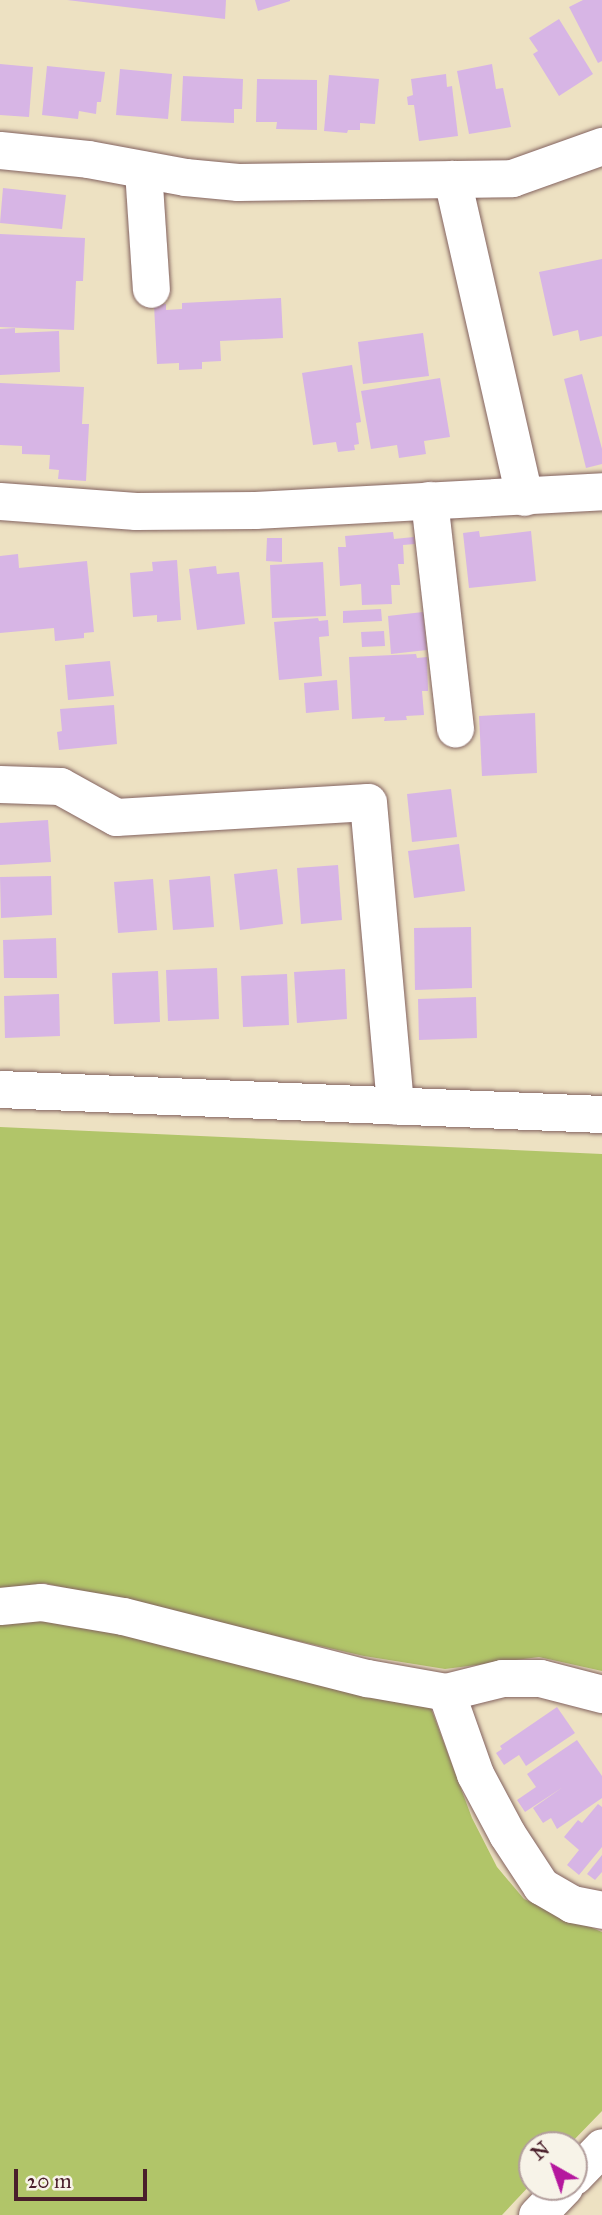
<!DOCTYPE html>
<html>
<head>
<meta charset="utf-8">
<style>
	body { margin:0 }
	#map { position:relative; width:602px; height:2215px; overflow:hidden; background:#ede1c2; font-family:"IM FELL Great Primer",serif }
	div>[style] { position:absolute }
	.green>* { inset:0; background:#b1c569 }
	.building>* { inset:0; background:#d7b5e5 }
	.roads { filter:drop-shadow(0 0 2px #836360) drop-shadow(0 0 2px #836360) }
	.street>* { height:37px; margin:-18.5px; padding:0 18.5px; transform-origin:18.5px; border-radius:18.5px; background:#fff }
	span { translate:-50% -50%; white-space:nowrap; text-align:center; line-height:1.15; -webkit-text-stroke:5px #f7f3e8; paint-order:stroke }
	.north { position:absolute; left:518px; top:2131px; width:70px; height:70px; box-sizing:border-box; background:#f7f3e8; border:2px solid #b29e9c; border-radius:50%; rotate:320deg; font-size:19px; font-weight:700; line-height:28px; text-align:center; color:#4a1f2b }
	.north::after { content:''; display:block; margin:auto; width:24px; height:32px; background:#b5179e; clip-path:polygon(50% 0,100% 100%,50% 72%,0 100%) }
	.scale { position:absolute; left:14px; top:2169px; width:133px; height:32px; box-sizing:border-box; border:4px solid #4a1f2b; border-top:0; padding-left:9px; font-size:21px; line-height:24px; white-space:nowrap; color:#4a1f2b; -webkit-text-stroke:5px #f7f3e8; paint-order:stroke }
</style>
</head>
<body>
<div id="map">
	<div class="green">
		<i style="clip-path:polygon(0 1127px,602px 1154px,602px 1671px,539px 1657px,445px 1669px,364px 1656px,44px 1583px,0 1589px)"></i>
		<i style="clip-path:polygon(27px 1619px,88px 1626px,429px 1703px,472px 1818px,497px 1867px,524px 1899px,602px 1932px,602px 2111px,569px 2145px,532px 2145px,532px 2183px,502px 2215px,0 2215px,0 1621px)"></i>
	</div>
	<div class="building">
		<i style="clip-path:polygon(67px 0,226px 0,225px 19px)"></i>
		<i style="clip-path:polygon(255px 0,290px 0,290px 1px,258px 11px)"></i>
		<i style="clip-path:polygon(583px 0,602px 0,602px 61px,598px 63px,569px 7px)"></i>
		<i style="clip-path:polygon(559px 19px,593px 74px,559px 96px,533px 54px,538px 51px,529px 38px)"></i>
		<i style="clip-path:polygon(0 64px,33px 67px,29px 117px,0 115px)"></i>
		<i style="clip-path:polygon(492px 64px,496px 89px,503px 88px,511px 127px,469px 134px,457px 71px)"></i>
		<i style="clip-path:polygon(47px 66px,105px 72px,101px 102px,97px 102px,96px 114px,79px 111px,78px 119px,42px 115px)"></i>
		<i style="clip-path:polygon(120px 69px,172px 74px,168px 119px,116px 115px)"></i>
		<i style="clip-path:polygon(446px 74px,447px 87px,452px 86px,458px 136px,419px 141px,414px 105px,408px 105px,407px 97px,413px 95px,411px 79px)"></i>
		<i style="clip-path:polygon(329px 75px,379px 79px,375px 124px,360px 123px,360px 130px,348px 130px,347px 133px,324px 131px)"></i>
		<i style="clip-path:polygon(183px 76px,243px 79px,242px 109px,234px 109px,234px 123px,181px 121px)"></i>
		<i style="clip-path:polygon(257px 79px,317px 80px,317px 130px,276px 129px,277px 122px,256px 122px)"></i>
		<i style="clip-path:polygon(3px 188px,66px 195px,62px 229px,0 223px)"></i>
		<i style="clip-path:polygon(0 234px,85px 238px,83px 281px,76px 281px,74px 330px,0 327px)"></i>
		<i style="clip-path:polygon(602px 259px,602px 336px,580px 341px,578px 330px,553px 336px,539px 272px)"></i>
		<i style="clip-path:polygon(281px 298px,283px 338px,220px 341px,221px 361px,202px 362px,202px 369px,179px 370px,179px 363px,157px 364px,154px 305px,166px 304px,166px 310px,182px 309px,182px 303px)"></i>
		<i style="clip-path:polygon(15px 328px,15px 333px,59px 331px,60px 372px,0 375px,0 329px)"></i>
		<i style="clip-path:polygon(423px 333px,429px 376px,363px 384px,358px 342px)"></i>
		<i style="clip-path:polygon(352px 365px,361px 422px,356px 423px,359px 444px,354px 445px,355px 450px,338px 452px,336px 442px,313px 445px,302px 373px)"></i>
		<i style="clip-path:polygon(582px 374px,602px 449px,602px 464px,586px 468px,564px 379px)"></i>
		<i style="clip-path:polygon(440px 378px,450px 437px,424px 441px,426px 454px,399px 458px,397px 445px,371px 449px,361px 391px)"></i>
		<i style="clip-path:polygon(0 383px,84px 387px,82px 424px,89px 424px,86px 481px,58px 479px,59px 470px,49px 469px,50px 455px,22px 454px,22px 446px,0 445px)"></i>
		<i style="clip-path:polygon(479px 531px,480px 537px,531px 531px,536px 581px,469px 588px,463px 533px)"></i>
		<i style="clip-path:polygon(393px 532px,394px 539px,414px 537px,415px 544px,403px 545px,404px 564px,398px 564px,400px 585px,391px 585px,392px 604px,362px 605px,361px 584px,340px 586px,338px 547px,346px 547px,345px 536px)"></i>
		<i style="clip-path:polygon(267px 538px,282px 538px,282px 562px,266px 561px)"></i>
		<i style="clip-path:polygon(18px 554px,19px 568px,87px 561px,94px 632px,84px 633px,84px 638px,55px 641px,54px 628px,0 633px,0 556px)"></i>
		<i style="clip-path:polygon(177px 560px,181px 620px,157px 622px,157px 615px,133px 617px,130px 573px,153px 571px,152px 562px)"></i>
		<i style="clip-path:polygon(323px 562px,326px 616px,272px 618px,270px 565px)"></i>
		<i style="clip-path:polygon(216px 566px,217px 574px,239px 572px,245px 624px,197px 630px,189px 569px)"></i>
		<i style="clip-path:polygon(381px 609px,382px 621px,343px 623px,343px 611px)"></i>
		<i style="clip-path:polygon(423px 612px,427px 650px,391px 654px,388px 616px)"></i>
		<i style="clip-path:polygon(318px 618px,319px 621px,328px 620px,329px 636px,319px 637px,322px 676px,279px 680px,274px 622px)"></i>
		<i style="clip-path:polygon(384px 631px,385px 646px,362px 647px,361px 632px)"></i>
		<i style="clip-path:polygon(416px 654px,417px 658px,427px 657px,428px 691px,422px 691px,424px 715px,406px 716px,407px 720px,384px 721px,385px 717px,352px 719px,349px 657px)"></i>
		<i style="clip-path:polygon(110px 661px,114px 696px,68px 700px,65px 665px)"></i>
		<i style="clip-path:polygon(337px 680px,339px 710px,306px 713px,304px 683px)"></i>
		<i style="clip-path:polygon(114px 705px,117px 744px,59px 750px,57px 732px,62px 731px,60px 709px)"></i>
		<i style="clip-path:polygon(535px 713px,537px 773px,482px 776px,479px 716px)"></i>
		<i style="clip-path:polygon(451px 789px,457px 837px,412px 842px,407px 794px)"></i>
		<i style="clip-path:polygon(48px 820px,51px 862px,0 865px,0 823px)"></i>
		<i style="clip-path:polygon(459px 844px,465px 891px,414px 898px,408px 851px)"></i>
		<i style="clip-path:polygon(338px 865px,342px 920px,301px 924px,297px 868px)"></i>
		<i style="clip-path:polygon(277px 869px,283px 924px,240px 930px,234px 874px)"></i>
		<i style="clip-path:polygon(51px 876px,52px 915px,1px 918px,0 877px)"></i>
		<i style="clip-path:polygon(210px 876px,214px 927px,173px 930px,169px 880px)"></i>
		<i style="clip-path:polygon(153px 879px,157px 930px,118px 933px,114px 882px)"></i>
		<i style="clip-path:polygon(471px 927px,472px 988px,415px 990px,414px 928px)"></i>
		<i style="clip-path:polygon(56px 938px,57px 978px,4px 978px,3px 940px)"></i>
		<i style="clip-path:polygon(217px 968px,219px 1019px,168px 1021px,166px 970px)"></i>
		<i style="clip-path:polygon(345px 969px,347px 1019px,297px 1023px,294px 972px)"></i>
		<i style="clip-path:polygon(158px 971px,160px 1022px,114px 1024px,112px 973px)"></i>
		<i style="clip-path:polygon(287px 974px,289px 1025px,243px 1027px,241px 976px)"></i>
		<i style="clip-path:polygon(59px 994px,60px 1036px,5px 1038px,4px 996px)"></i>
		<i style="clip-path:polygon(476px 997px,477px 1038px,419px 1040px,418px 999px)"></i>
		<i style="clip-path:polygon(557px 1707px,575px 1733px,526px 1766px,519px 1755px,504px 1765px,496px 1753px,502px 1749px,500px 1746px)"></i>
		<i style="clip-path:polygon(577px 1740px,602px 1776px,602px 1798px,557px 1829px,551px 1818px,543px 1823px,533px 1808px,563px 1787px,525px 1812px,517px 1800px,536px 1787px,527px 1774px)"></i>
		<i style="clip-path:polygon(598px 1804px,602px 1807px,602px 1847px,579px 1875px,567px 1865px,579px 1850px,564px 1837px,578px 1820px,582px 1823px)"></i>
		<i style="clip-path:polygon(602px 1855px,602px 1872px,595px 1880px,587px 1874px)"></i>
	</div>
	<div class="roads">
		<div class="street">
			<i style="left:0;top:150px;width:88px;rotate:5.8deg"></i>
			<i style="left:88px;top:159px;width:99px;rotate:10.5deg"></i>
			<i style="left:185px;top:177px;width:53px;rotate:5.4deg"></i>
			<i style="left:238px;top:182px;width:274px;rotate:-0.8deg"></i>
			<i style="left:512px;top:178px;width:96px;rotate:-19.6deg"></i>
			<i style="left:143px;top:170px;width:119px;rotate:86.2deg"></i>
			<i style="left:452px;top:179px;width:326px;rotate:77.2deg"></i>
			<i style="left:429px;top:500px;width:230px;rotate:83.5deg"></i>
			<i style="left:0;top:501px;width:136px;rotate:4.2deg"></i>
			<i style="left:136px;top:511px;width:119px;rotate:-0.5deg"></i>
			<i style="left:255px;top:510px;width:348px;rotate:-3.1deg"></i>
			<i style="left:0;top:784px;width:60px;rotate:1.9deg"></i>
			<i style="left:60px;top:786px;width:64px;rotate:29deg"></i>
			<i style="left:116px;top:817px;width:252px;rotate:-3.4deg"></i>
			<i style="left:368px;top:802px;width:305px;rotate:84.9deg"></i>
			<i style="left:0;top:1089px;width:603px;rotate:2.38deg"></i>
			<i style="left:0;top:1606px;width:41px;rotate:-5.6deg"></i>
			<i style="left:41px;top:1602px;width:83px;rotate:9.7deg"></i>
			<i style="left:123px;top:1616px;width:252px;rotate:14.3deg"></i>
			<i style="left:367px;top:1678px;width:80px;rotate:10deg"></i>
			<i style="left:446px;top:1692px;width:58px;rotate:-14deg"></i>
			<i style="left:502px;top:1678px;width:38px"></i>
			<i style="left:540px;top:1678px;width:64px;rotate:14.5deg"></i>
			<i style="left:446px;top:1692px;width:87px;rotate:70.5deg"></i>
			<i style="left:475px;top:1774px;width:68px;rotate:61.9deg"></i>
			<i style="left:507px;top:1834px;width:62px;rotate:56.8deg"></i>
			<i style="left:541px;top:1886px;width:36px;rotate:30deg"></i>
			<i style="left:572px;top:1904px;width:31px;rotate:11deg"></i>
			<i style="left:574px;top:2176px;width:40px;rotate:-46deg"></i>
			<i style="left:537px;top:2215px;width:39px;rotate:-46deg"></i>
		</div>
	</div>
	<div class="north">N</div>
	<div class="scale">20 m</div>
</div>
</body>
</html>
